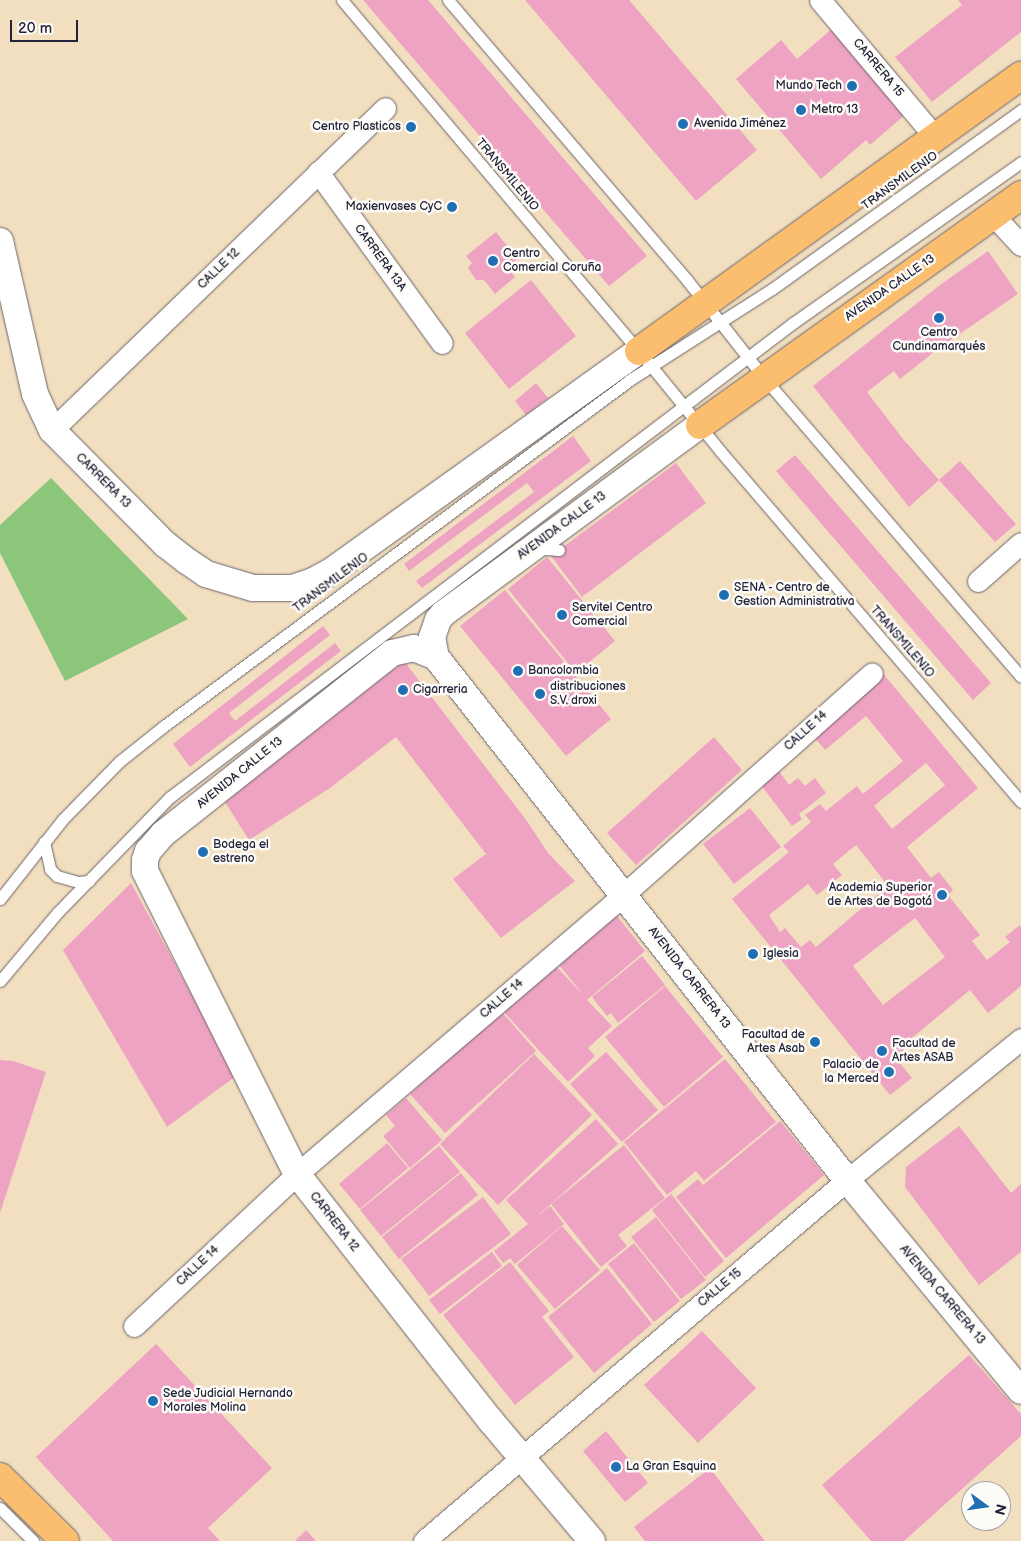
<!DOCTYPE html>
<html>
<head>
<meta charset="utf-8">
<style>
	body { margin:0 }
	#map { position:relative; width:1021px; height:1541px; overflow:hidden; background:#f2dfc0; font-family:"Balsamiq Sans",sans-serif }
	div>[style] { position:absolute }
	.green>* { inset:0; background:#8bc67b }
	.building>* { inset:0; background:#eea3c3 }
	.roads { filter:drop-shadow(0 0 1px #6b646a) drop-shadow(0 0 1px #6b646a) }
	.service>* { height:11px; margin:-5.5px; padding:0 5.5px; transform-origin:5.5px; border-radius:5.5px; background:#fff }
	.minor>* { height:21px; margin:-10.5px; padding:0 10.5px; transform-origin:10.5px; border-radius:10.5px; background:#fff }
	.tertiary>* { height:26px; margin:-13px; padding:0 13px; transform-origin:13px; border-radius:13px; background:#fff }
	.primary>* { height:28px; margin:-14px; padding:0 14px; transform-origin:14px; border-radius:14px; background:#fbbd6e }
	.dots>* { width:14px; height:14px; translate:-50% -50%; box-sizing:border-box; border:2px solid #fdfcf7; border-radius:50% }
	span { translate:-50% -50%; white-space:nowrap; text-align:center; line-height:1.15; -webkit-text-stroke:5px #fdfcf7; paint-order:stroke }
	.street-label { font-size:12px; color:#22223b }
	.poi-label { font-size:12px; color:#22223b }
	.right { translate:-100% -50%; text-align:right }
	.left { translate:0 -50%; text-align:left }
	.north { position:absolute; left:961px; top:1481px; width:50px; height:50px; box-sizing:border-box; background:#fdfcf7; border:1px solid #a5a5ac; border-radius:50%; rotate:104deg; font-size:14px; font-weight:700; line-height:20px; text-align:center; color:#22223b }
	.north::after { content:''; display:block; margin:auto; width:18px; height:22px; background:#1f6fb2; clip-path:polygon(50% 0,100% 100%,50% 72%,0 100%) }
	.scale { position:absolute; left:10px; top:20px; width:68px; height:22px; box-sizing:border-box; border:2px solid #22223b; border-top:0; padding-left:6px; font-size:15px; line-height:18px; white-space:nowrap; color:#22223b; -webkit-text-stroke:4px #fdfcf7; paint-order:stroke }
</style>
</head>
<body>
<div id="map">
	<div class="green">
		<i style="clip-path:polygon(51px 478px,188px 619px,65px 681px,0 553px,0 525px)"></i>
	</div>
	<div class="building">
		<i style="clip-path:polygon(363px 0,428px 0,647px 256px,609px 286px)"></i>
		<i style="clip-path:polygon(525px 0,629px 0,757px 150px,696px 201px)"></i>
		<i style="clip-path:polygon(958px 0,1021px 0,1021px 32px,932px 102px,895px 57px,962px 5px)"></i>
		<i style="clip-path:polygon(834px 27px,907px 113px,870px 145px,866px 140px,821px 179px,736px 79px,781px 40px,797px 59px)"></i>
		<i style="clip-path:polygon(496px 232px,518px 259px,507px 267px,515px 277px,495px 294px,484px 280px,476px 280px,468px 268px,472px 263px,466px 256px)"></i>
		<i style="clip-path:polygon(988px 251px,1018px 294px,939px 348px,900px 379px,894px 371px,867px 392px,903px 439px,939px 480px,960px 461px,1016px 524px,995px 542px,939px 480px,909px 507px,813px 386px,940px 285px)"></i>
		<i style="clip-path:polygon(531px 280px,576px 336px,509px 389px,465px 333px)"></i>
		<i style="clip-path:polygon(536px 383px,548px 398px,526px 415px,515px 401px)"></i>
		<i style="clip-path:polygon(573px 436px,591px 461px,422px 588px,416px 581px,534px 492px,527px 483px,409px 571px,404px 564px)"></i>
		<i style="clip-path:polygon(795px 455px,991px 683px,973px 700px,776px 471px)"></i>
		<i style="clip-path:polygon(676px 463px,706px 503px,582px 597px,551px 556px)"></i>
		<i style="clip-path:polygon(547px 557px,615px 641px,576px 673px,508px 589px)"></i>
		<i style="clip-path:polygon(505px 590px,611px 719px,566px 756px,460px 626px)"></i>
		<i style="clip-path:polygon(323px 626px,330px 635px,229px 713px,235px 721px,335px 643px,341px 651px,190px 767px,173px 744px)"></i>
		<i style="clip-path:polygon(404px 661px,527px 821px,548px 853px,575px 881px,501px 938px,453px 879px,486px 854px,396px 737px,330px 788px,249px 840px,225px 802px)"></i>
		<i style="clip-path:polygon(evenodd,881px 671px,978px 788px,907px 847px,931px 878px,939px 872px,953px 890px,948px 895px,980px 935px,972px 941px,987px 960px,1010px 942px,1005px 937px,1020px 925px,1021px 927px,1021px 986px,988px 1013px,970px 990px,902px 1046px,909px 1055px,899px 1062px,912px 1078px,890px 1095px,732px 899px,789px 852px,783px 846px,811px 822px,805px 815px,820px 804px,826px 811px,857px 786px,863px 794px,903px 761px,866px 716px,825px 750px,809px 731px,881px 671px,926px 763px,945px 785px,892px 829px,874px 806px,926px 763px,881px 671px,856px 845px,888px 886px,816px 947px,810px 940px,801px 947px,785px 928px,780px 932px,769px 915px,808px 884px,817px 895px,842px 875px,833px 864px,856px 845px,881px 671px,915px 918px,945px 957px,883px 1005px,853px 966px,915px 918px)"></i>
		<i style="clip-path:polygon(714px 737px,742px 770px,636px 865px,607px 833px)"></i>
		<i style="clip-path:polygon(779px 771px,789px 785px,798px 778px,805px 786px,815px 778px,826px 793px,799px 814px,802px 819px,792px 826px,761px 785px)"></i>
		<i style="clip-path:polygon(750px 808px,781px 847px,734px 884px,703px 844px)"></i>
		<i style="clip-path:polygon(131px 883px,236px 1076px,167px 1127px,63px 950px)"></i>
		<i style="clip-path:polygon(613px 911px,645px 951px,587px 1000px,612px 1026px,588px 1048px,595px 1056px,568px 1082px,503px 1011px,554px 964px,584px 996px,555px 960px)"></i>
		<i style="clip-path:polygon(642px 956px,665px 985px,618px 1023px,611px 1013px,607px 1016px,592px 997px)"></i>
		<i style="clip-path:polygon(665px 986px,723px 1057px,664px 1107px,605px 1037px)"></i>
		<i style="clip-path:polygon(501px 1011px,536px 1051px,445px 1133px,410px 1094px)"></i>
		<i style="clip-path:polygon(606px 1052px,658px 1110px,622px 1142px,570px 1084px)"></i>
		<i style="clip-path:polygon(534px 1054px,592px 1115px,498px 1205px,440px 1144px)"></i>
		<i style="clip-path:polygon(725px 1059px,776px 1122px,704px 1181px,696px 1171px,667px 1195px,624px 1142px)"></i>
		<i style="clip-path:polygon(0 1060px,13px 1061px,46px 1072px,0 1213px)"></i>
		<i style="clip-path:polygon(406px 1098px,442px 1140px,410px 1168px,383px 1136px,395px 1126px,386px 1115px)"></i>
		<i style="clip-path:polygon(596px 1119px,618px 1144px,534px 1219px,550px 1206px,564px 1224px,515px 1264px,510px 1258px,503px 1263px,494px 1251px,528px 1224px,506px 1200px)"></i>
		<i style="clip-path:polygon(780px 1121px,824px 1175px,726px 1258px,676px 1197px,698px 1179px,703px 1185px)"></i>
		<i style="clip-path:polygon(959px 1126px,1011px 1193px,1021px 1184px,1021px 1252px,979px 1285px,905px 1187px,906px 1167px)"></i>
		<i style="clip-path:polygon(387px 1143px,408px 1168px,360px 1209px,339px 1184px)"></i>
		<i style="clip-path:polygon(624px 1145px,665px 1198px,618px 1235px,627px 1246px,601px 1267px,551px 1204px)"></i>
		<i style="clip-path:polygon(439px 1146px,460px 1172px,381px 1236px,360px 1210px)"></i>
		<i style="clip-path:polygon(461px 1173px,478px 1195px,399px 1259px,382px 1237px)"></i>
		<i style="clip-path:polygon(671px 1194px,724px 1261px,705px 1277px,652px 1210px)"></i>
		<i style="clip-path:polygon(483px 1197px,511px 1234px,429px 1296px,401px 1259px)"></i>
		<i style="clip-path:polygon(656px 1217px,706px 1280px,681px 1299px,631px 1237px)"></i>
		<i style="clip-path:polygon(562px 1226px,600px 1270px,555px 1309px,517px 1265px)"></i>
		<i style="clip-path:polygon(634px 1243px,680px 1301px,654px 1322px,608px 1264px)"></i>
		<i style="clip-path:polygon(492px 1252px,502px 1266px,440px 1314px,429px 1300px)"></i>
		<i style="clip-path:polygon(510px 1262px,549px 1311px,542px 1317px,574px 1357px,515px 1405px,443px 1315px)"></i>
		<i style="clip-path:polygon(607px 1268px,652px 1324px,594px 1373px,548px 1317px)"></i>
		<i style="clip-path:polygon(702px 1331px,756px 1388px,698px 1443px,644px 1385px)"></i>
		<i style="clip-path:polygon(156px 1344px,272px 1468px,208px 1528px,220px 1541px,113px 1541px,36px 1457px)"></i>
		<i style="clip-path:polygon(969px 1355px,1021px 1414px,1021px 1436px,904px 1541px,871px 1541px,822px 1485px)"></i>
		<i style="clip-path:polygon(606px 1431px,648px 1483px,625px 1502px,583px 1451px)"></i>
		<i style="clip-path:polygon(710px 1468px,765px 1541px,645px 1541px,634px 1527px)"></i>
		<i style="clip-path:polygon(306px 1530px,316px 1541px,295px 1541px)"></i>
	</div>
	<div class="roads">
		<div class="service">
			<i style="left:342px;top:0;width:460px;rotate:49.8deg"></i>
			<i style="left:639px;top:351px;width:130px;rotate:50.9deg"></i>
			<i style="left:721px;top:452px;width:461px;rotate:49.4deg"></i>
			<i style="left:448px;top:0;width:368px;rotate:49.5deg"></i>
			<i style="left:687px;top:280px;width:125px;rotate:51.8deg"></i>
			<i style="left:764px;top:378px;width:394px;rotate:49.3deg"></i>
			<i style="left:541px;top:543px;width:7px;rotate:56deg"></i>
			<i style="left:545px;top:549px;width:14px;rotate:4deg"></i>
			<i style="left:44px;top:842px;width:28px;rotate:77deg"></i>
			<i style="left:50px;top:869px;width:10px;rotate:45deg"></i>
			<i style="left:57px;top:876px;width:22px;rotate:16deg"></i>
			<i style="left:78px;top:882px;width:11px;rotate:-5deg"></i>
			<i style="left:0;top:899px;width:102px;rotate:-51.8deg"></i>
			<i style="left:63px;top:819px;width:81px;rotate:-45.5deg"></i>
			<i style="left:120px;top:761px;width:56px;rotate:-38.5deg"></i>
			<i style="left:164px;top:726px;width:582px;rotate:-36.61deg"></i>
			<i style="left:631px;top:379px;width:167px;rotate:-32.6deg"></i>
			<i style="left:772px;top:289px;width:307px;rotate:-35.7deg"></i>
			<i style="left:0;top:981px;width:89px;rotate:-50deg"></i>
			<i style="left:57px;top:913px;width:162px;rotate:-45.8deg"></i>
			<i style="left:170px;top:797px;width:783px;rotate:-37.27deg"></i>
			<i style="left:793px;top:323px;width:279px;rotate:-35.2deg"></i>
			<i style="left:0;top:1508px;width:47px;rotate:45deg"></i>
		</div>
		<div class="minor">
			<i style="left:820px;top:0;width:179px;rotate:50deg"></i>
			<i style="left:318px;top:172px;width:211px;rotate:54.1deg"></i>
			<i style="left:993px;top:215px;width:41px;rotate:47deg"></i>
			<i style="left:52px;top:430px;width:463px;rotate:-44deg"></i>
			<i style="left:978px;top:581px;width:57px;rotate:-41.5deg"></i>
			<i style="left:134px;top:1326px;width:223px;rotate:-43deg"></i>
			<i style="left:297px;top:1174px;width:414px;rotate:-40.5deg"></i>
			<i style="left:612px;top:905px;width:348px;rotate:-41.7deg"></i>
			<i style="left:424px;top:1541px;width:556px;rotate:-40.48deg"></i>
			<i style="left:847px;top:1180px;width:224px;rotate:-39deg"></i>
		</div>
		<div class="tertiary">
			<i style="left:0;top:241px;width:157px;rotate:77.1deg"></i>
			<i style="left:35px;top:394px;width:40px;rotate:65deg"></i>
			<i style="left:52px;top:430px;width:161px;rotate:45.3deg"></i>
			<i style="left:165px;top:544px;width:28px;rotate:38deg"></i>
			<i style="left:187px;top:561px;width:23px;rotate:34deg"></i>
			<i style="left:206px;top:574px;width:49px;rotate:16.6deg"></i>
			<i style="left:253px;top:588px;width:39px"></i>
			<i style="left:292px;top:588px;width:22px;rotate:-18deg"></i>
			<i style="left:313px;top:581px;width:19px;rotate:-28deg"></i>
			<i style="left:330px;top:572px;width:380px;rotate:-35.6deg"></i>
			<i style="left:700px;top:425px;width:319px;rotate:143.7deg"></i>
			<i style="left:443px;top:614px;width:8px;rotate:130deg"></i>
			<i style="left:438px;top:620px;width:18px;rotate:109deg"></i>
			<i style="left:432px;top:637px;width:20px;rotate:79deg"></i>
			<i style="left:436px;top:657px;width:665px;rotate:51.84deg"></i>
			<i style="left:847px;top:1180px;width:273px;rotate:50.5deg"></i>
			<i style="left:436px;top:657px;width:24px;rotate:-158deg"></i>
			<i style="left:414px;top:648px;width:23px;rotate:167deg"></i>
			<i style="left:392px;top:653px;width:292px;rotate:141.7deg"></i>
			<i style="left:163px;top:834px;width:23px;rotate:131deg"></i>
			<i style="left:148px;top:851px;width:9px;rotate:108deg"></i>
			<i style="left:145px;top:860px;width:11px;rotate:90deg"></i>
			<i style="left:145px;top:871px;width:339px;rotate:63.4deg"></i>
			<i style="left:297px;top:1174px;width:314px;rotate:51.9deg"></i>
			<i style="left:491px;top:1421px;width:157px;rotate:49.9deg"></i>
		</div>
		<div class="primary">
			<i style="left:639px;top:351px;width:471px;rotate:-35.8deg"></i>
			<i style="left:700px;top:425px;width:395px;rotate:-35.6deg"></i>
			<i style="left:0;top:1477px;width:91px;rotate:44.6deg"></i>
		</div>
	</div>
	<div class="dots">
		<i style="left:852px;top:86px;background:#1f6fb2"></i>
		<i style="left:801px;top:110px;background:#1f6fb2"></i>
		<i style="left:683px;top:124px;background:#1f6fb2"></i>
		<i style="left:411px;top:127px;background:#1f6fb2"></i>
		<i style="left:452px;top:207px;background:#1f6fb2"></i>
		<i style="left:493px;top:261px;background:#1f6fb2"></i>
		<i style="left:939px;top:318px;background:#1f6fb2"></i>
		<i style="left:724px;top:595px;background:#1f6fb2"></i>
		<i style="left:562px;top:615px;background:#1f6fb2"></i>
		<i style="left:518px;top:671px;background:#1f6fb2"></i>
		<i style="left:403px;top:690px;background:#1f6fb2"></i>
		<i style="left:540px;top:694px;background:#1f6fb2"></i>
		<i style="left:203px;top:852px;background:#1f6fb2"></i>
		<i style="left:942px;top:895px;background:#1f6fb2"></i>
		<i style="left:753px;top:954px;background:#1f6fb2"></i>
		<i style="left:815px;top:1042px;background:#1f6fb2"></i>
		<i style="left:882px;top:1051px;background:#1f6fb2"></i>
		<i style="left:889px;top:1072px;background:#1f6fb2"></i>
		<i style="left:153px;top:1401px;background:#1f6fb2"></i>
		<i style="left:616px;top:1467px;background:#1f6fb2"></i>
	</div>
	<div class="street-label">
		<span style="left:878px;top:68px;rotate:50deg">CARRERA 15</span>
		<span style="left:507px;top:175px;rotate:50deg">TRANSMILENIO</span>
		<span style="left:900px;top:181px;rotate:-36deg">TRANSMILENIO</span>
		<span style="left:380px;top:258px;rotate:54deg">CARRERA 13A</span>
		<span style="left:219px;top:269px;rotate:-44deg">CALLE 12</span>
		<span style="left:890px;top:288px;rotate:-35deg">AVENIDA CALLE 13</span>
		<span style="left:103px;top:481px;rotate:45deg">CARRERA 13</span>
		<span style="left:562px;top:526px;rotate:-36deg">AVENIDA CALLE 13</span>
		<span style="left:331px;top:583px;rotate:-37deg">TRANSMILENIO</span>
		<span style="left:902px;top:642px;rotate:49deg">TRANSMILENIO</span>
		<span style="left:806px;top:731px;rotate:-42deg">CALLE 14</span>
		<span style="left:240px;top:773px;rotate:-39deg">AVENIDA CALLE 13</span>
		<span style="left:689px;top:978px;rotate:52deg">AVENIDA CARRERA 13</span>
		<span style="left:502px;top:999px;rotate:-41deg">CALLE 14</span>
		<span style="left:334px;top:1222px;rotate:52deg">CARRERA 12</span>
		<span style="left:198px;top:1266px;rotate:-43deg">CALLE 14</span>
		<span style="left:720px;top:1288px;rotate:-40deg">CALLE 15</span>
		<span style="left:942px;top:1295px;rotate:50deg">AVENIDA CARRERA 13</span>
	</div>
	<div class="poi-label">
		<span class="right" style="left:842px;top:86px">Mundo Tech</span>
		<span class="left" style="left:811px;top:110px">Metro 13</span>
		<span class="left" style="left:694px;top:124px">Avenida Jiménez</span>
		<span class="right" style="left:401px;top:127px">Centro Plasticos</span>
		<span class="right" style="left:442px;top:207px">Maxienvases CyC</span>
		<span class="left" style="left:503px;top:261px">Centro<br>Comercial Coruña</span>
		<span style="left:939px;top:340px">Centro<br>Cundinamarqués</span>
		<span class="left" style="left:734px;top:595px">SENA - Centro de<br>Gestion Administrativa</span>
		<span class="left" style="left:572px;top:615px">Servitel Centro<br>Comercial</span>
		<span class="left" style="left:528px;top:671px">Bancolombia</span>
		<span class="left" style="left:550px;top:694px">distribuciones<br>S.V. droxi</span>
		<span class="left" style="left:413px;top:690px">Cigarreria</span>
		<span class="left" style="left:213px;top:852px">Bodega el<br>estreno</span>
		<span class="right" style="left:932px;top:895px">Academia Superior<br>de Artes de Bogotá</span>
		<span class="left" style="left:763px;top:954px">Iglesia</span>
		<span class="right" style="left:805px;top:1042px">Facultad de<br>Artes Asab</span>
		<span class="left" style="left:892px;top:1051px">Facultad de<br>Artes ASAB</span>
		<span class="right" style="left:879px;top:1072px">Palacio de<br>la Merced</span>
		<span class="left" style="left:163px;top:1401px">Sede Judicial Hernando<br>Morales Molina</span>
		<span class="left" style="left:626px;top:1467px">La Gran Esquina</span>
	</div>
	<div class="north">N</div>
	<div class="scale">20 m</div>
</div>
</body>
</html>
